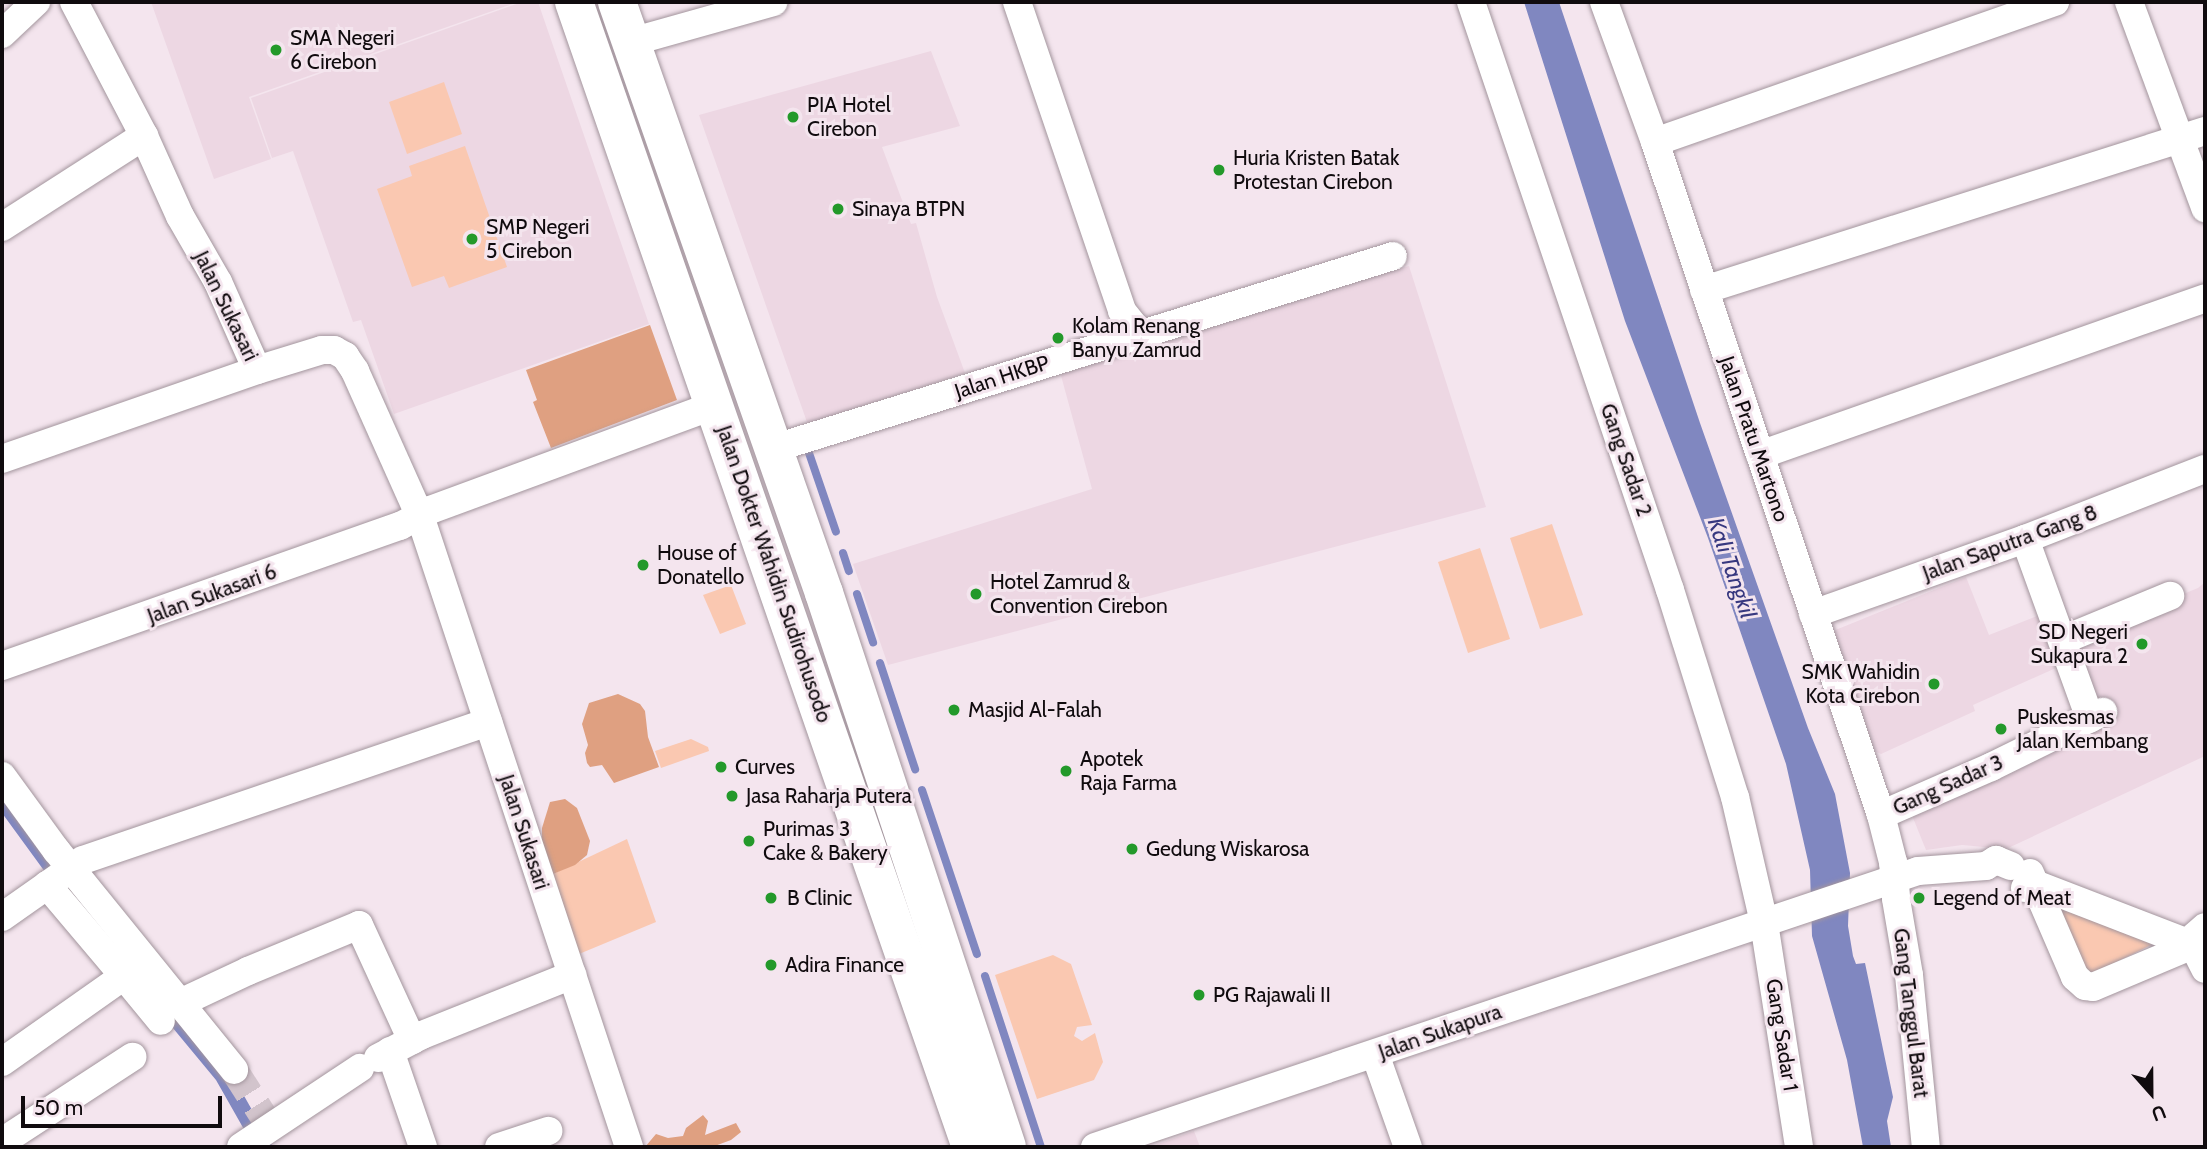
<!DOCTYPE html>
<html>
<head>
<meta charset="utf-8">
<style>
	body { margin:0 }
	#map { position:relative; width:2207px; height:1149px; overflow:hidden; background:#f4e5ee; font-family:Cabin,sans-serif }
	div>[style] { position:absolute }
	.built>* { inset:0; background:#edd7e3 }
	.green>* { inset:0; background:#fac8b1 }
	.forest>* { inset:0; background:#dfa081 }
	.water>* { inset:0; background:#8087c0 }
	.stream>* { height:8px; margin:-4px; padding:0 4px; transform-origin:4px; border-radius:4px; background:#8087c0 }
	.minor-tunnel>* { height:28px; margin-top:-14px; transform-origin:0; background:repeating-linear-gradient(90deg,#d2c4cc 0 28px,transparent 0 42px) }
	.roads { filter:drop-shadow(0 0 2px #a3959d) drop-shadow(0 0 2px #a3959d) }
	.minor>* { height:28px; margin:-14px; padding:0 14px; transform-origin:14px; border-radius:14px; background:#fff }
	.secondary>* { height:38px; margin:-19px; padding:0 19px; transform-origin:19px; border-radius:19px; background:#fff }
	.dots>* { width:19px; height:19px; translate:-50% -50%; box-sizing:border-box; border:4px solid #f4e5ee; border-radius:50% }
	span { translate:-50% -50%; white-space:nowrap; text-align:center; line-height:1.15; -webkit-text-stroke:6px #f4e5ee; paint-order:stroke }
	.poi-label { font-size:21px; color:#100b0e }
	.left { translate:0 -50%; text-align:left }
	.right { translate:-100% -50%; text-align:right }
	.street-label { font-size:21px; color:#100b0e }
	.water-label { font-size:23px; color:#37387f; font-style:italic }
	.frame { position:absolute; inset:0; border:4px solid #100b0e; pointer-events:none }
	.north { position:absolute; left:2116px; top:1058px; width:70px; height:70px; -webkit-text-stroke:5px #f4e5ee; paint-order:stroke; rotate:159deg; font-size:19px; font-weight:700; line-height:28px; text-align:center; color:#100b0e }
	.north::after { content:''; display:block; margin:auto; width:24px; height:32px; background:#100b0e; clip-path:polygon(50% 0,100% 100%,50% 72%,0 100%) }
	.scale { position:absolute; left:21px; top:1096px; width:201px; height:32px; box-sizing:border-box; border:4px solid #100b0e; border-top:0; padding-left:9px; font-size:21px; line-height:24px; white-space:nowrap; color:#100b0e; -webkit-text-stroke:5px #f4e5ee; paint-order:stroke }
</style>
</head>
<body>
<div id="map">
	<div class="built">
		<i style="clip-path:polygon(151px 2px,518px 2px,249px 97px,271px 159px,214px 179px)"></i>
		<i style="clip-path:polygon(522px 2px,538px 2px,649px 324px,394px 414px,361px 320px,353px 322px,293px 151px,272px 158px,251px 98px)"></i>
		<i style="clip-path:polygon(931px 51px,960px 126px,882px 147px,911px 224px,916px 223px,937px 297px,965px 373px,808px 425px,699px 115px)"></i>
		<i style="clip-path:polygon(1409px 266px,1486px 507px,888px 665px,853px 564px,1092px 489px,1060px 372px)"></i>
		<i style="clip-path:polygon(1966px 577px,1989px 635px,2047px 612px,2067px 663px,1973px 705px,1975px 711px,1881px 754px,1874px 751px,1828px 633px)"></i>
		<i style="clip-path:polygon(2205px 582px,2205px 756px,2006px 849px,1962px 845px,1926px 850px,1909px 808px,2102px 725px,2074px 655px,2086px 634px,2198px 588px)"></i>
		<i style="clip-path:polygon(1194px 1131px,1200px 1147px,1150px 1147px)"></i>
	</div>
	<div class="green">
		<i style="clip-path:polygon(444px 82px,462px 134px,407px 154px,389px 102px)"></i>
		<i style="clip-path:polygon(465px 146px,507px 267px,449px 288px,444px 276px,412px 287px,377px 189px,412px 176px,409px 166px)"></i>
		<i style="clip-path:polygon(1552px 524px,1583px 615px,1540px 629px,1510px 538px)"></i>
		<i style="clip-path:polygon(1480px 548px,1510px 639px,1468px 653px,1438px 562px)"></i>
		<i style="clip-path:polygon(731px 585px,746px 624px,720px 634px,703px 595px)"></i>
		<i style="clip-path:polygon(691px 739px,708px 747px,709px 751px,661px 768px,655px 751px)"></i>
		<i style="clip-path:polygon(627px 839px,656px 922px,579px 954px,553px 874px)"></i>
		<i style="clip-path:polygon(2059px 908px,2150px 943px,2151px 945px,2094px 973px,2087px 973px)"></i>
		<i style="clip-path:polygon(1053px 955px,1071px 964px,1092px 1025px,1077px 1027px,1074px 1036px,1082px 1041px,1095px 1033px,1103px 1062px,1094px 1080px,1037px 1099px,995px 975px)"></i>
	</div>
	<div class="forest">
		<i style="clip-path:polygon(650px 325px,677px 400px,551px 448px,533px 402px,537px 400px,526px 370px)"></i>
		<i style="clip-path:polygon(618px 694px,640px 704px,645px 711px,648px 737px,659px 767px,614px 783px,602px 765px,590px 767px,587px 763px,585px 753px,588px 745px,582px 724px,589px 703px)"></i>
		<i style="clip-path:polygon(565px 799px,577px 808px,590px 841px,587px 855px,575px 865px,553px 874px,542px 843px,542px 828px,550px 802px)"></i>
		<i style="clip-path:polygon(703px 1115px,708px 1121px,705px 1135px,736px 1123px,741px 1132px,731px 1140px,712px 1147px,645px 1147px,656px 1134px,668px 1138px,683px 1136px,686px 1128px)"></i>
	</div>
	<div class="water">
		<i style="clip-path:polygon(1524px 2px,1559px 2px,1700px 423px,1808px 728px,1835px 794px,1850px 873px,1848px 926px,1853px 956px,1856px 964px,1865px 963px,1893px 1097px,1887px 1121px,1891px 1147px,1863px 1147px,1847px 1060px,1812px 936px,1810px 870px,1786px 764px,1708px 538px,1625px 321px)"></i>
		<i style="clip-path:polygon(2px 785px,230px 1071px,273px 1147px,254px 1147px,216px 1080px,56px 887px,2px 813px)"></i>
	</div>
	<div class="stream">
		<i style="left:809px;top:453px;width:83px;rotate:71.1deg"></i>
		<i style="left:843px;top:553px;width:19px;rotate:72deg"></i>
		<i style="left:857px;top:594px;width:51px;rotate:71.6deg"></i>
		<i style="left:880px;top:663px;width:112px;rotate:71.7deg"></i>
		<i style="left:922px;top:790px;width:173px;rotate:71.5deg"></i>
		<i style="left:985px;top:976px;width:180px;rotate:71.9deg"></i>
	</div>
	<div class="minor-tunnel">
		<i style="left:234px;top:1070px;width:65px;rotate:57.5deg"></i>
	</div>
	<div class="roads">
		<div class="minor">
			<i style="left:74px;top:2px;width:151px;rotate:62.4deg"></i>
			<i style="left:144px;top:136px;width:88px;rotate:65.8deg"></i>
			<i style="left:180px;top:216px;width:76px;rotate:60.1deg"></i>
			<i style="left:218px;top:282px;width:96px;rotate:66.1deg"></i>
			<i style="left:257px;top:370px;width:68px;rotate:-17.1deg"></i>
			<i style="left:322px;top:350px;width:12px"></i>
			<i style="left:334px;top:350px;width:13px;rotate:29deg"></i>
			<i style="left:345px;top:356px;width:18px;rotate:56deg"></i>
			<i style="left:355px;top:371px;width:159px;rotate:65.9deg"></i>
			<i style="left:420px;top:516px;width:665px;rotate:71.67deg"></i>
			<i style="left:1017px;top:2px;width:326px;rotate:71.2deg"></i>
			<i style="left:1122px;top:311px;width:28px;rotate:51deg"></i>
			<i style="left:1471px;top:2px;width:621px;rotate:71.3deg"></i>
			<i style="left:1670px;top:590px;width:217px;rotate:72.6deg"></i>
			<i style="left:1735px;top:797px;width:129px;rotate:77deg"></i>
			<i style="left:1764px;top:923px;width:227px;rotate:81.1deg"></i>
			<i style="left:1604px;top:2px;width:149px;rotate:70deg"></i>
			<i style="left:1655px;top:142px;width:710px;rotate:71.44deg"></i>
			<i style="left:1881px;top:815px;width:49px;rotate:75.7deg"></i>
			<i style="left:1893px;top:862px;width:37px;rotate:85deg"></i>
			<i style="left:1896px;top:899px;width:77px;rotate:80.3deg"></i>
			<i style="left:1909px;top:975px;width:173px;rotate:84.4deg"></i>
			<i style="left:2129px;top:2px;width:220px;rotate:69.7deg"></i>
			<i style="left:2px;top:34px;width:47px;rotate:-43.3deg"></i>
			<i style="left:631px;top:42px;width:148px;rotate:-15.7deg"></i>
			<i style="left:1655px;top:142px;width:424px;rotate:-19.3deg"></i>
			<i style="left:2px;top:227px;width:169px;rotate:-32.7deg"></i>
			<i style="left:1704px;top:290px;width:526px;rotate:-17.61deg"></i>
			<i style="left:772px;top:449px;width:650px;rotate:-17.26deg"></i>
			<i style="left:1760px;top:455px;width:472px;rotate:-19.4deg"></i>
			<i style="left:2px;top:459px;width:270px;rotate:-19.2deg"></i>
			<i style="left:2025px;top:539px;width:191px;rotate:70.1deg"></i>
			<i style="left:1813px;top:614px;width:225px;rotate:-19.5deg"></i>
			<i style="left:2025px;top:539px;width:193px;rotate:-21.3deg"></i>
			<i style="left:2063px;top:640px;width:116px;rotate:-22.4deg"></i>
			<i style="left:2px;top:666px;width:422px;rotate:-19.4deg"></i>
			<i style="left:400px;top:526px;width:34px;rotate:-28deg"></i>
			<i style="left:430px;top:510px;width:304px;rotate:-20.2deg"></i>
			<i style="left:2px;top:776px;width:92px;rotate:53.9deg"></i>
			<i style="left:56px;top:850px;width:283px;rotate:51deg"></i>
			<i style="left:1881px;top:815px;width:120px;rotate:-23.6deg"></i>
			<i style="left:1991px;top:767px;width:125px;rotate:-26.2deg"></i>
			<i style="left:2030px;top:873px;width:113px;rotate:66.6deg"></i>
			<i style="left:2075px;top:977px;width:13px;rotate:42deg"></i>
			<i style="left:2085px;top:986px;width:8px;rotate:7deg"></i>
			<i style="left:2093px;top:987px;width:108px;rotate:-22.8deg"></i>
			<i style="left:2193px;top:945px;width:9px;rotate:-77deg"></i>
			<i style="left:2195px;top:936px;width:13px;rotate:-42deg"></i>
			<i style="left:47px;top:885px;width:119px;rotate:49.8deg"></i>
			<i style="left:2025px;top:888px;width:11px;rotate:-22deg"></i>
			<i style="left:2035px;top:884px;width:169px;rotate:21.1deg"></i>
			<i style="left:2193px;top:945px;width:27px;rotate:63deg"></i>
			<i style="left:2px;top:917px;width:99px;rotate:-35.1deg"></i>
			<i style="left:83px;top:860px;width:428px;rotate:-18.8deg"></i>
			<i style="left:180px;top:1003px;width:75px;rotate:-25.2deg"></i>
			<i style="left:248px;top:971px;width:120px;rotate:-22.5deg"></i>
			<i style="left:359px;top:925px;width:127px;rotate:65.3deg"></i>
			<i style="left:390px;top:1051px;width:102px;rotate:71deg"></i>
			<i style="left:1375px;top:1054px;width:99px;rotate:70.5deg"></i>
			<i style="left:378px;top:1058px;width:50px;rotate:-27.6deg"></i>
			<i style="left:422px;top:1035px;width:162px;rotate:-21.8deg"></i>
			<i style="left:2px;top:1062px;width:149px;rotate:-35.2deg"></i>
			<i style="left:124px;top:976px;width:58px;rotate:50.6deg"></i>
			<i style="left:11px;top:1136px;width:145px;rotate:-33.1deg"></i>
			<i style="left:241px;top:1147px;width:143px;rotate:-33.6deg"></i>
			<i style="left:499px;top:1147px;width:52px;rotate:-18.1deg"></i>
			<i style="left:1095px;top:1147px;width:868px;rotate:-18.54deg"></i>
			<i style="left:1918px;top:871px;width:68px;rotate:-4.2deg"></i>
			<i style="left:1986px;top:866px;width:12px;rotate:-31deg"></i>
			<i style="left:1996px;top:860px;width:16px;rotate:22deg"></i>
		</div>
		<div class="secondary">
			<i style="left:574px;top:2px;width:1212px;rotate:70.88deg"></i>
			<i style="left:617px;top:2px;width:626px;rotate:70.7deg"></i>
			<i style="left:824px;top:593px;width:583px;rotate:71.72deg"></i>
		</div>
	</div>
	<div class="dots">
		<i style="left:276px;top:50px;background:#23992a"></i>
		<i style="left:793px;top:117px;background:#23992a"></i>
		<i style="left:1219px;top:170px;background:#23992a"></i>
		<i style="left:838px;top:209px;background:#23992a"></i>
		<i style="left:472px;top:239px;background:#23992a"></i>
		<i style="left:1058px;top:338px;background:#23992a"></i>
		<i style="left:643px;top:565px;background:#23992a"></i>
		<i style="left:976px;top:594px;background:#23992a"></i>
		<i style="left:2142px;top:644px;background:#23992a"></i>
		<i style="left:1934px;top:684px;background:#23992a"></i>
		<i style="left:954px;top:710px;background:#23992a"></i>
		<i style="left:2001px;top:729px;background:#23992a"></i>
		<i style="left:721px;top:767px;background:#23992a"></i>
		<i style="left:1066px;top:771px;background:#23992a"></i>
		<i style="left:732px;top:796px;background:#23992a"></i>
		<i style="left:749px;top:841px;background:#23992a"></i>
		<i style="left:1132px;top:849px;background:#23992a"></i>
		<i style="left:771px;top:898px;background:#23992a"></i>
		<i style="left:1919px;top:898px;background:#23992a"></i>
		<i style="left:771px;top:965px;background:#23992a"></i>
		<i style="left:1199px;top:995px;background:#23992a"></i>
	</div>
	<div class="poi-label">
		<span class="left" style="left:290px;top:50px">SMA Negeri<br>6 Cirebon</span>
		<span class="left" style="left:807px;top:117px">PIA Hotel<br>Cirebon</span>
		<span class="left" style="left:1233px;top:170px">Huria Kristen Batak<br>Protestan Cirebon</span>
		<span class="left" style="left:852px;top:209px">Sinaya BTPN</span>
		<span class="left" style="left:486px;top:239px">SMP Negeri<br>5 Cirebon</span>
		<span class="left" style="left:1072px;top:338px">Kolam Renang<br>Banyu Zamrud</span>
		<span class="left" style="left:657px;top:565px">House of<br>Donatello</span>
		<span class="left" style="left:990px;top:594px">Hotel Zamrud &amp;<br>Convention Cirebon</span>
		<span class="right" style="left:2128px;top:644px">SD Negeri<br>Sukapura 2</span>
		<span class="right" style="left:1920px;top:684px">SMK Wahidin<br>Kota Cirebon</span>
		<span class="left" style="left:968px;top:710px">Masjid Al-Falah</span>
		<span class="left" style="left:2017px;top:729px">Puskesmas<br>Jalan Kembang</span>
		<span class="left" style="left:1080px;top:771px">Apotek<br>Raja Farma</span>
		<span class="left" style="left:735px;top:767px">Curves</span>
		<span class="left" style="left:746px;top:796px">Jasa Raharja Putera</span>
		<span class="left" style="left:763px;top:841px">Purimas 3<br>Cake &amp; Bakery</span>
		<span class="left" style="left:1146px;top:849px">Gedung Wiskarosa</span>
		<span class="left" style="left:787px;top:898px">B Clinic</span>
		<span class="left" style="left:1933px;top:898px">Legend of Meat</span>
		<span class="left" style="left:785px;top:965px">Adira Finance</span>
		<span class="left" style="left:1213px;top:995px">PG Rajawali II</span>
	</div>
	<div class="street-label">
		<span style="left:226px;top:306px;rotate:64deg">Jalan Sukasari</span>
		<span style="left:1002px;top:377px;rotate:-18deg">Jalan HKBP</span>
		<span style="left:1754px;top:439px;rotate:71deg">Jalan Pratu Martono</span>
		<span style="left:1626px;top:460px;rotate:71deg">Gang Sadar 2</span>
		<span style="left:2010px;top:543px;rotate:-20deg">Jalan Saputra Gang 8</span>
		<span style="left:774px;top:574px;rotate:71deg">Jalan Dokter Wahidin Sudirohusodo</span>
		<span style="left:212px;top:594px;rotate:-20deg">Jalan Sukasari 6</span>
		<span style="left:1948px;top:785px;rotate:-24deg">Gang Sadar 3</span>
		<span style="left:524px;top:832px;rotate:72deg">Jalan Sukasari</span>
		<span style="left:1911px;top:1013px;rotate:83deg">Gang Tanggul Barat</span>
		<span style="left:1440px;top:1032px;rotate:-19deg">Jalan Sukapura</span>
		<span style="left:1782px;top:1035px;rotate:81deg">Gang Sadar 1</span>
	</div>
	<div class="water-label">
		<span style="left:1732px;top:568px;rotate:71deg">Kali Tangkil</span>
	</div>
	<div class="frame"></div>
	<div class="north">U</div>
	<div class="scale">50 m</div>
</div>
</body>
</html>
